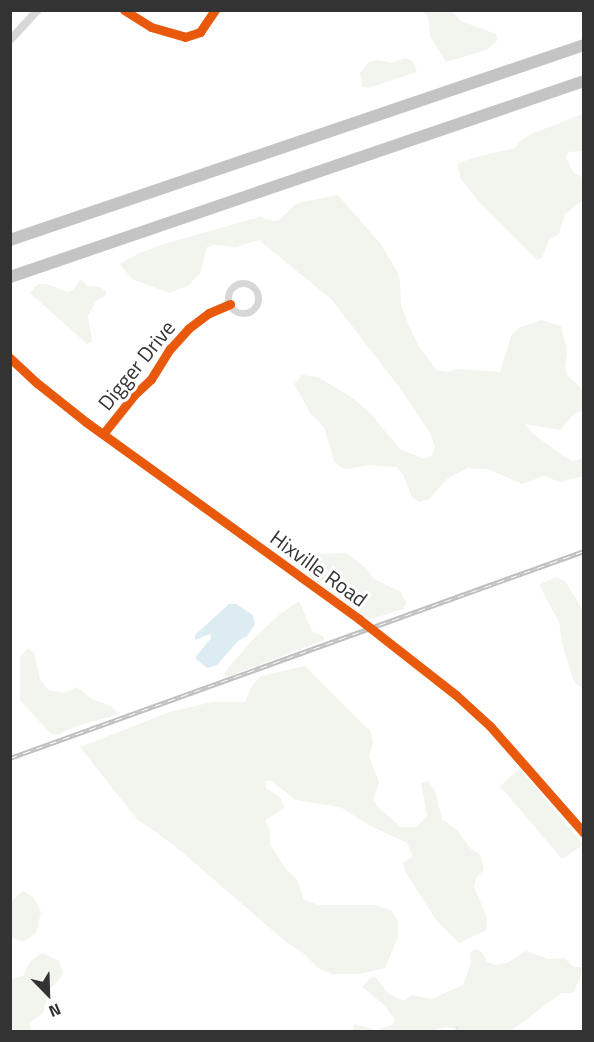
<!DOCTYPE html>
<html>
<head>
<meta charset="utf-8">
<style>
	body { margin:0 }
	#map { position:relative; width:594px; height:1042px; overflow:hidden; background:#fff; font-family:"Titillium Web",sans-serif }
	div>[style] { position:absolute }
	.green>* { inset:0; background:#f1f5ed }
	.water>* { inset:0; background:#ddebf3 }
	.stream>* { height:2px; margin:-1px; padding:0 1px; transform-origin:1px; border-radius:1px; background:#ddebf3 }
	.minor>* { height:7px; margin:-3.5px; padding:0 3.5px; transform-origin:3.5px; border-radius:3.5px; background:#d7d7d7 }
	.minor>.ring { margin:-3.5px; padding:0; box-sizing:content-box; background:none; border:7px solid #d7d7d7; border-radius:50% }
	.tertiary>* { height:8px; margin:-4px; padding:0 4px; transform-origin:4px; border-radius:4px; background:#d7d7d7 }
	.motorway>* { height:12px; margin:-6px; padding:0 6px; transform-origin:6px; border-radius:6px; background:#c4c4c4 }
	.rail>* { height:4.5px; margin-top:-2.25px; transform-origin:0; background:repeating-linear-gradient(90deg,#fff 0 7px,#bebebe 0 14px); box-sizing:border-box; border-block:2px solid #bebebe }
	.cycleway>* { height:9px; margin:-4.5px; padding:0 4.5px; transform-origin:4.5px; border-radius:4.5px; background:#e8590c }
	span { translate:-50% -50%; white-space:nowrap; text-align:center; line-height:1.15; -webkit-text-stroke:6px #fff; paint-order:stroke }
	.street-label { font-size:21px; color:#333 }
	.frame { position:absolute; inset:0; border:12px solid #333; pointer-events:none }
	.north { position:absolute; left:18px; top:964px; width:60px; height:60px; -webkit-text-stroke:4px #fff; paint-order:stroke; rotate:157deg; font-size:16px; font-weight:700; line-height:24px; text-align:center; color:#333 }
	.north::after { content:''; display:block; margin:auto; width:21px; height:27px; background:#333; clip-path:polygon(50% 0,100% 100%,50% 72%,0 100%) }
</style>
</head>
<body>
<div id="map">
	<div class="green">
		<i style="clip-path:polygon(423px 11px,451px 11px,461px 21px,496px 34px,497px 41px,486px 50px,446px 62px,430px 36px,428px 17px)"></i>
		<i style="clip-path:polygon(405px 58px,412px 61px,417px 72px,369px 88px,362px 87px,360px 73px,369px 62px,378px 60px,392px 63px)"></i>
		<i style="clip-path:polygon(583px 114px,583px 151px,568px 152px,566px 158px,574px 173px,583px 178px,583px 200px,565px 214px,559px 234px,549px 240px,542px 258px,537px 260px,479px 202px,461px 179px,457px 164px,472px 158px,515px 148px,520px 141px,531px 134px)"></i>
		<i style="clip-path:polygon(338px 195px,380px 243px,397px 271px,400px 281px,401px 305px,409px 326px,419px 347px,437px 370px,446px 372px,458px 369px,500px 372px,511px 336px,519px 328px,541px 320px,561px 326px,567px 352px,565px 369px,568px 376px,583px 390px,583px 411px,575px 413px,560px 430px,525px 424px,531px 432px,566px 458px,573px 461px,583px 458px,583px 476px,560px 482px,544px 476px,522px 484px,488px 469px,467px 468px,447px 479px,429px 499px,419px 502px,412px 497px,403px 474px,396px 467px,368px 465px,348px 469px,341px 467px,334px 461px,324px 427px,311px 414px,294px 384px,302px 375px,318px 377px,354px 399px,370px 413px,400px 449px,423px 459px,432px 456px,435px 447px,431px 435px,399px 387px,332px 300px,259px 240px,236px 247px,214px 245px,207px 247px,200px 274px,187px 286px,169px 293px,132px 279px,120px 264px,139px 253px,167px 243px,260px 217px,274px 221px,279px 220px,297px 203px)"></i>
		<i style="clip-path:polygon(81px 279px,87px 286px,101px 287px,106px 292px,105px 296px,96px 301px,88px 316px,92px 341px,87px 344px,30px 293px,38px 284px,47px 284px,67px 292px,73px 290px)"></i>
		<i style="clip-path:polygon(346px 553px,366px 568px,374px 579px,401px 592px,406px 603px,403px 609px,368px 620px,306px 574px,306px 565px,320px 554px)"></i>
		<i style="clip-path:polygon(555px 577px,565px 581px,583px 610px,583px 688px,576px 684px,573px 679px,563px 647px,559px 622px,539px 585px)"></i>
		<i style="clip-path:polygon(299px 601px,312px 631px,324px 637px,324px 640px,225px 678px,225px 672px,254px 638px,279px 615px)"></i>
		<i style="clip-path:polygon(28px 648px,34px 653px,40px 680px,49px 690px,65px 693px,77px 687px,92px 699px,111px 706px,119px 714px,77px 726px,60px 734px,51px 734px,20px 700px,20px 657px)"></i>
		<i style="clip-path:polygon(305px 666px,370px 731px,373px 741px,369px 757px,379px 782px,373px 800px,378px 807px,401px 827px,417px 827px,427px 815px,421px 783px,428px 781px,435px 791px,442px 819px,457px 830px,471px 849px,480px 854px,484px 870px,476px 878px,474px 887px,486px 915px,487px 930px,459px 943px,436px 920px,405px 871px,403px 863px,413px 856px,407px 843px,369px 825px,340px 807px,296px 800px,270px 780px,265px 782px,266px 788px,280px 797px,285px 808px,265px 820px,270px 831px,270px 844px,285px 868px,298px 881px,303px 899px,318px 905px,374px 905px,391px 910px,398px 922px,398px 937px,385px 968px,359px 974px,332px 974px,318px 968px,303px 953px,285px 941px,175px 846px,136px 818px,80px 747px,170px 712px,212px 702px,245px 702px,252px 686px,261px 676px)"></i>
		<i style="clip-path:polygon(520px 769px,583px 845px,562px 859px,500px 786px)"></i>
		<i style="clip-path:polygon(23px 891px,34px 898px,41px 912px,36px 933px,24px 942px,10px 937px,11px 902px)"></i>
		<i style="clip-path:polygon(475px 949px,482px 952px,487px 962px,496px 965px,507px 963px,526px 951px,549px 959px,564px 958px,574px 967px,582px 967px,581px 976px,573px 993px,561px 993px,511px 1031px,465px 1031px,446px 1027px,426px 1032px,353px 1031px,354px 1024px,376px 1030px,392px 1025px,395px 1019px,383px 1004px,362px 987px,371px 977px,376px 978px,388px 993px,399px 999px,405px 1000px,411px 995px,432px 999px,463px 985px,471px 963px,470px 953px)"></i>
		<i style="clip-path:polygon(40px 954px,45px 954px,59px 961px,63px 972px,61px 977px,49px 990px,43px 1013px,29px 1023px,32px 1031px,11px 1031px,11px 979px,23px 976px,30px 962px)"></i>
	</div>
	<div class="water">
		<i style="clip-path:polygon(229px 604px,236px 604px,253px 615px,255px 624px,247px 636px,238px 641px,217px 665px,207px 668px,195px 658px,211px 638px,210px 634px,195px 640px,195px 635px)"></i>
	</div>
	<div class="stream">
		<i style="left:456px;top:1026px;width:7px;rotate:63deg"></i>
	</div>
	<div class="minor">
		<i style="left:124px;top:10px;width:32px;rotate:32deg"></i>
		<i style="left:151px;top:27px;width:35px;rotate:16deg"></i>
		<i style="left:185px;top:37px;width:16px;rotate:-18deg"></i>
		<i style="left:200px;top:32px;width:27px;rotate:-56deg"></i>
		<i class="ring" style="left:228px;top:283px;width:23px;height:23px"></i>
		<i style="left:103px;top:434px;width:50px;rotate:-51.5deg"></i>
		<i style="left:134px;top:395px;width:23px;rotate:-43deg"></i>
		<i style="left:151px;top:379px;width:36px;rotate:-58deg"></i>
		<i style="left:170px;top:349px;width:28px;rotate:-48deg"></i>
		<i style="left:189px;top:328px;width:25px;rotate:-37deg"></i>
		<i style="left:209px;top:313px;width:23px;rotate:-23deg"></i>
	</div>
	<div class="tertiary">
		<i style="left:10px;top:40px;width:41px;rotate:-47deg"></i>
		<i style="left:10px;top:358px;width:37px;rotate:43deg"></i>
		<i style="left:37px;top:383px;width:63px;rotate:38.5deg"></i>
		<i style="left:86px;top:422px;width:337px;rotate:35.8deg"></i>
		<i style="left:359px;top:619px;width:123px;rotate:38.1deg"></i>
		<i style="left:456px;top:695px;width:46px;rotate:42.4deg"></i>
		<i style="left:490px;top:726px;width:142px;rotate:48.7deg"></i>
	</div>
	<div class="motorway">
		<i style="left:10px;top:240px;width:606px;rotate:-18.76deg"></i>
		<i style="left:10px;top:277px;width:607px;rotate:-18.85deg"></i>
	</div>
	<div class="rail">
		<i style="left:10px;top:758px;width:610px;rotate:-19.83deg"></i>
	</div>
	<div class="cycleway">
		<i style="left:124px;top:10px;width:32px;rotate:32deg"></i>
		<i style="left:151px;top:27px;width:35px;rotate:16deg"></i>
		<i style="left:185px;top:37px;width:16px;rotate:-18deg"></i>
		<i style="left:200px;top:32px;width:27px;rotate:-56deg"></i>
		<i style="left:10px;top:358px;width:37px;rotate:43deg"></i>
		<i style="left:37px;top:383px;width:63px;rotate:38.5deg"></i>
		<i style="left:86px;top:422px;width:337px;rotate:35.8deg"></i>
		<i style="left:359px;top:619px;width:123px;rotate:38.1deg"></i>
		<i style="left:456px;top:695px;width:46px;rotate:42.4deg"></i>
		<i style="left:490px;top:726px;width:142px;rotate:48.7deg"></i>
		<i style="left:103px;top:434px;width:50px;rotate:-51.5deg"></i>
		<i style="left:134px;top:395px;width:23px;rotate:-43deg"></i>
		<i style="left:151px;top:379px;width:36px;rotate:-58deg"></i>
		<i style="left:170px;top:349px;width:28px;rotate:-48deg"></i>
		<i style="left:189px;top:328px;width:25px;rotate:-37deg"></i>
		<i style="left:209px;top:313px;width:23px;rotate:-23deg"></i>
	</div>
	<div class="street-label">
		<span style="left:136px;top:365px;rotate:-51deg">Digger Drive</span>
		<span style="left:319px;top:568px;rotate:36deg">Hixville Road</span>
	</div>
	<div class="frame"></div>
	<div class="north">N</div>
</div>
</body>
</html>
